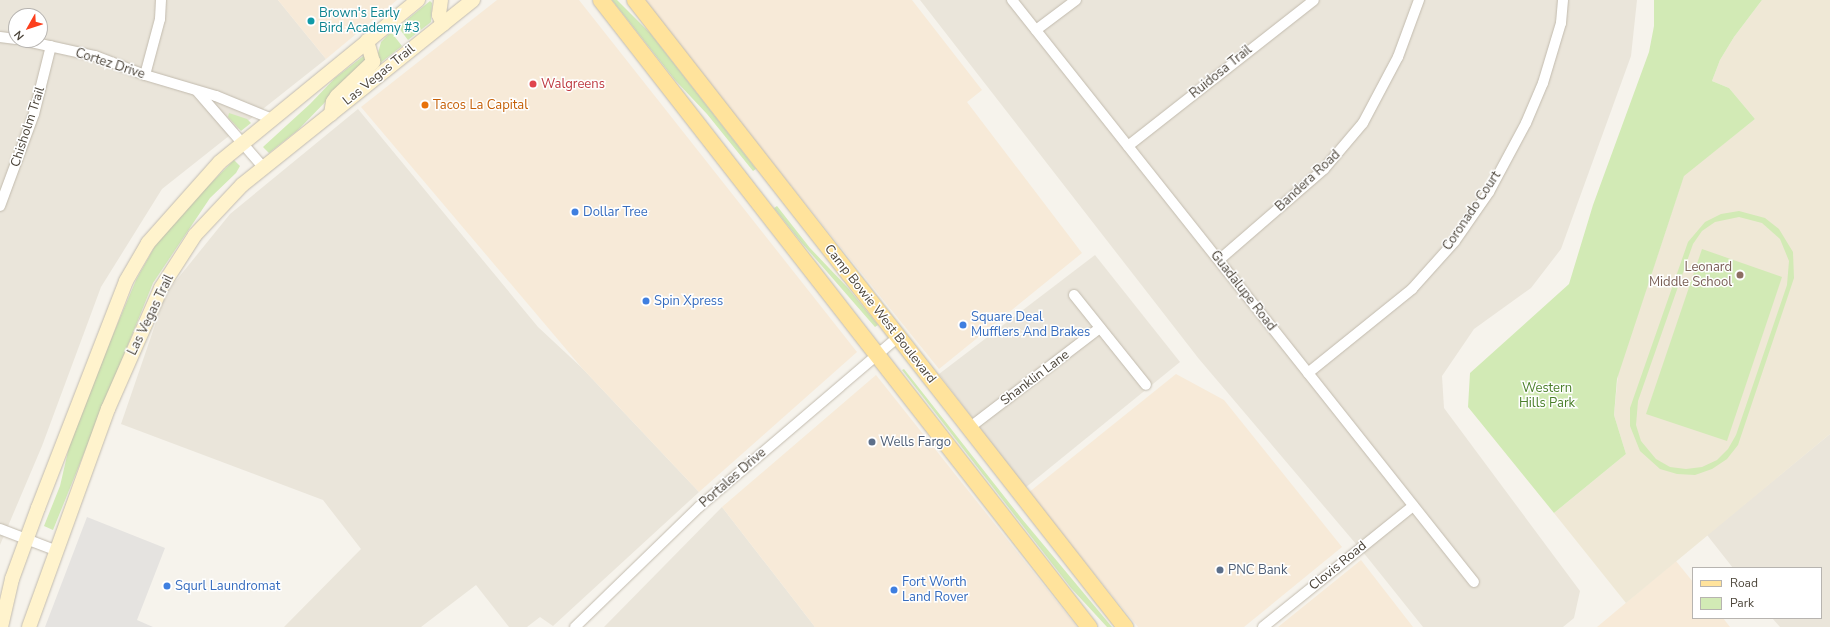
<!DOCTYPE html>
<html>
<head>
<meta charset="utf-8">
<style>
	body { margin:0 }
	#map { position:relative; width:1830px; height:627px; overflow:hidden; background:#f6f3ec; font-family:"Nunito Sans",sans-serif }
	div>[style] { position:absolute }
	.residential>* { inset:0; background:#eae5da }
	.commercial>* { inset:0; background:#f7ead8 }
	.education>* { inset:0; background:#efe8d6 }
	.green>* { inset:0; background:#d2eab5 }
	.parking>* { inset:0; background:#e5e3e0 }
	.roads { filter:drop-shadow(0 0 1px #c2bbae) drop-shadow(0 0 1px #c2bbae) }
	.minor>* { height:10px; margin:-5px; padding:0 5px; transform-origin:5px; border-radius:5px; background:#fff }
	.secondary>* { height:14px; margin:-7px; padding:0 7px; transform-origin:7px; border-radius:7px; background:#fff3cd }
	.primary>* { height:16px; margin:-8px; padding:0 8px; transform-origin:8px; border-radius:8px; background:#ffe39c }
	.dots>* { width:11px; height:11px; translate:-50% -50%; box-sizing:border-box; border:2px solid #fff; border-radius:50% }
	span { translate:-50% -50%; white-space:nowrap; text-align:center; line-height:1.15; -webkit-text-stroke:3px #fff; paint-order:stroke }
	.culture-label { font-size:13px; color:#0d838f }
	.left { translate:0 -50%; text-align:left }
	.street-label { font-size:13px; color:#4b4439 }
	.health-label { font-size:13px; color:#be3a42 }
	.food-label { font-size:13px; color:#c56008 }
	.shop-label { font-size:13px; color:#366cbe }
	.education-label { font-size:13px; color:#785e54 }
	.right { translate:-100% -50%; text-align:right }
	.park-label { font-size:13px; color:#4a7f2a }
	.service-label { font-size:13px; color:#4e5e75 }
	.legend { position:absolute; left:1692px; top:567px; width:130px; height:52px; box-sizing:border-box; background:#fff; border:1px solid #b7b4b0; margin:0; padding:5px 7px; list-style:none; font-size:12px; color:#4b4439 }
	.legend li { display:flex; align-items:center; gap:8px; height:20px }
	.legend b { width:20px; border:1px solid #b7b4b0 }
	.north { position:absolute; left:8px; top:8px; width:40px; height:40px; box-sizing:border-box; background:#fff; border:1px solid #b7b4b0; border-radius:50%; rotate:231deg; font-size:11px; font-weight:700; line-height:16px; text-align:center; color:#4b4439 }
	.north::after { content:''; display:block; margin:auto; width:14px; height:18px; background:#fc3f1d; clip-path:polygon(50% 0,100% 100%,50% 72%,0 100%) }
</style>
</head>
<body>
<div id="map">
	<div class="residential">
		<i style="clip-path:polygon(evenodd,0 0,278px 0,326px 59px,162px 189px,101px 287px,42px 446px,0 545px,0 0,16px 16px,40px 16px,40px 40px,16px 40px,16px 16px)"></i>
		<i style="clip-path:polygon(920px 0,1637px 0,1631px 56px,1561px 249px,1531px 288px,1474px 329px,1442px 376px,1444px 408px,1580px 591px,1574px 618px,1563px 627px,1423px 627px,1367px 557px,1199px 359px)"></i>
		<i style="clip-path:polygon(358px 109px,538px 327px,582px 368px,699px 492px,553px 626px,540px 617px,527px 627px,509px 627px,476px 585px,421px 627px,284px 627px,361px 549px,323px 500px,121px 424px,166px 293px,230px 214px)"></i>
		<i style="clip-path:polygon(1095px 255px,1180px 362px,1025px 488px,939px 374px)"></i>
		<i style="clip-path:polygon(1830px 434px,1830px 627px,1780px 627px,1772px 618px,1821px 618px,1821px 568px,1733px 568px,1707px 535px)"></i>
		<i style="clip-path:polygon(722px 507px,815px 627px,604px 627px)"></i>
	</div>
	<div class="commercial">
		<i style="clip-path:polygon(278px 0,397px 0,326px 59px)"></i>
		<i style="clip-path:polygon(497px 0,579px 0,857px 352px,699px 492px,582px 368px,361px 107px)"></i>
		<i style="clip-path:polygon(641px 0,912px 0,982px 90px,967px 102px,1082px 253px,939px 369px)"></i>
		<i style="clip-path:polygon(1176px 374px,1224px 400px,1342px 547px,1244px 627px,1138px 627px,1028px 493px)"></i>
		<i style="clip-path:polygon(876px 375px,1077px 627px,815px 627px,722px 507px)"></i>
		<i style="clip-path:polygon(1361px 560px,1413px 627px,1278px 627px)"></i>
		<i style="clip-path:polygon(1676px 561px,1693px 582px,1693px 618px,1723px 618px,1730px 627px,1597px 627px)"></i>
	</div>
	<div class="education">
		<i style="clip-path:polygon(1762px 0,1830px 0,1830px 434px,1626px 603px,1554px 513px,1626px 454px,1614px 415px,1618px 374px,1684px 175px,1755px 119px,1729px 88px,1712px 81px,1720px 60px,1734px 37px)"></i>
	</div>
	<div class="green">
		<i style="clip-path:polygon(612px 0,617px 0,650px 33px,756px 169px,753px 171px,707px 114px,675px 80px)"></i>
		<i style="clip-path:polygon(1654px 0,1762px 0,1734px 37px,1720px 60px,1712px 81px,1729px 88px,1755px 119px,1684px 176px,1617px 379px,1614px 415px,1626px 454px,1554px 513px,1468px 407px,1470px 373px,1569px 284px,1593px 205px,1649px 52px,1654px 26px)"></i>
		<i style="clip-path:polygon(430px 1px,432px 3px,431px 22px,408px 40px,398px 27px)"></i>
		<i style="clip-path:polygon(391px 32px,402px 46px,374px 68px,381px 42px)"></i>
		<i style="clip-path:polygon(366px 54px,367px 59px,298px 130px,269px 153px,263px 147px,310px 104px,335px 78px)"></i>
		<i style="clip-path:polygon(229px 113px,247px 119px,251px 123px,241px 131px,228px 117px)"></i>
		<i style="clip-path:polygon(234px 160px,240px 166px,236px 173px,210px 198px,153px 283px,53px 530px,44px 526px,60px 486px,69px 447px,85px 401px,136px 280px,155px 246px,178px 216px)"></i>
		<i style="clip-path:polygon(777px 206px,810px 248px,848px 288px,878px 325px,875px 327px,801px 242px,774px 208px)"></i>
		<i style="clip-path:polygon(evenodd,1739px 211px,1765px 218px,1779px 229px,1793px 252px,1794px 278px,1738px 445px,1727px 459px,1712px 469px,1695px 475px,1677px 474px,1660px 469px,1640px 451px,1630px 426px,1630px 408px,1688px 242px,1705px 222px,1721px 214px,1739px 211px,1739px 217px,1762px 223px,1780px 239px,1789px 261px,1787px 285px,1736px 435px,1728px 449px,1717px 460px,1702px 467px,1686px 469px,1670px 467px,1656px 459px,1641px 441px,1636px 425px,1638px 401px,1693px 244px,1702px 231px,1715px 222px,1739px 217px)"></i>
		<i style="clip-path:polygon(1702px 249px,1782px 277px,1727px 441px,1646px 414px)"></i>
		<i style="clip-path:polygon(904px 369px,1022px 519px,1112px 627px,1107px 627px,1071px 588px,902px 370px)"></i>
	</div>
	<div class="parking">
		<i style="clip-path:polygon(87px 517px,165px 548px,137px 620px,153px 627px,45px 627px)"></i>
	</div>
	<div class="roads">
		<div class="minor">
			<i style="left:1012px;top:0;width:743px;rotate:51.56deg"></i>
			<i style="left:1036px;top:30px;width:50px;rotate:-36.9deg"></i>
			<i style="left:0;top:37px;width:16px;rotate:7deg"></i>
			<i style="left:22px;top:40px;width:75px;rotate:12.4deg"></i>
			<i style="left:95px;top:56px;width:53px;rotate:20.8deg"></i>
			<i style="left:145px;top:75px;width:74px;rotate:16.5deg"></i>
			<i style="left:216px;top:96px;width:61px;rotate:22.3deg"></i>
			<i style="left:145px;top:75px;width:58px;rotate:-75deg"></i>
			<i style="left:160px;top:19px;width:19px;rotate:-87deg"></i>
			<i style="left:197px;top:91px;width:102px;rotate:49deg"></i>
			<i style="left:1128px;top:146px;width:236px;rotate:-38.1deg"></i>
			<i style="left:0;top:206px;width:98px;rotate:-69.7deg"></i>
			<i style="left:34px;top:114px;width:70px;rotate:-76deg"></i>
			<i style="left:1219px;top:260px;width:139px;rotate:-40.9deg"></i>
			<i style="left:1324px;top:169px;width:60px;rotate:-49.7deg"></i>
			<i style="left:1363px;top:123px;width:75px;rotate:-62.1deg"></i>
			<i style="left:1398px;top:57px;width:61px;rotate:-69.8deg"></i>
			<i style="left:1074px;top:295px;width:115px;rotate:51.3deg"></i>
			<i style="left:1308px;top:373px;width:134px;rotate:-38.9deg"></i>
			<i style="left:1412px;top:289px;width:64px;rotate:-48.1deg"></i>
			<i style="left:1455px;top:241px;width:60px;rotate:-55.2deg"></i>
			<i style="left:1489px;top:192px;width:78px;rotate:-61.8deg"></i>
			<i style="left:1526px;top:123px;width:43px;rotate:-67deg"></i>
			<i style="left:1543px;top:83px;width:63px;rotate:-73.3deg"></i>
			<i style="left:1561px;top:23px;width:23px;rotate:-85deg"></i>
			<i style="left:969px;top:428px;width:165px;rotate:-37.4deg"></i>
			<i style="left:0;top:529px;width:59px;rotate:20.9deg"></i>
			<i style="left:575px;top:627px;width:173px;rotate:-44.1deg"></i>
			<i style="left:699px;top:507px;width:262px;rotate:-40.5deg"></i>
			<i style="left:1263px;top:627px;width:193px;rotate:-38.9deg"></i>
		</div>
		<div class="secondary">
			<i style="left:441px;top:0;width:15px;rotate:98deg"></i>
			<i style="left:439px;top:15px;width:10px;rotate:66deg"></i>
			<i style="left:331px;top:114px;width:12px;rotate:-81deg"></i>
			<i style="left:333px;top:102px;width:7px;rotate:-56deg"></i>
			<i style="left:337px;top:96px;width:50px;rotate:-43.4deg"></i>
			<i style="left:373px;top:62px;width:22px;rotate:-106deg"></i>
			<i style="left:1px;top:627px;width:49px;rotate:-77.1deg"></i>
			<i style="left:12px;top:579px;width:76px;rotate:-69.9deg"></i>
			<i style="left:38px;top:508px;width:243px;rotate:-68.8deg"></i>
			<i style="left:126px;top:281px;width:44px;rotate:-59.9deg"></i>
			<i style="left:148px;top:243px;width:108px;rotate:-48.4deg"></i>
			<i style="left:220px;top:162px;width:256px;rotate:-39.3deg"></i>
			<i style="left:29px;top:627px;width:232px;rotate:-70.1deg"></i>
			<i style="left:108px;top:409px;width:132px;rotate:-66.3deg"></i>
			<i style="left:161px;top:288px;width:63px;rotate:-57.3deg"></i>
			<i style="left:195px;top:235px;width:69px;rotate:-46.8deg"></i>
			<i style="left:242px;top:185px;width:296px;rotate:-38.7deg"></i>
		</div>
		<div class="primary">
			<i style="left:601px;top:0;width:795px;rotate:52.11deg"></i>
			<i style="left:635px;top:0;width:796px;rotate:51.99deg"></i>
		</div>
	</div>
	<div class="dots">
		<i style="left:311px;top:21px;background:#0f9aa8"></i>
		<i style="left:533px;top:84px;background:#e0444e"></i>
		<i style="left:425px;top:105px;background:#e8710a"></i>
		<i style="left:575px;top:212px;background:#3f7fe0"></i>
		<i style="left:1740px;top:275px;background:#8d6e63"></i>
		<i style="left:646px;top:301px;background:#3f7fe0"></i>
		<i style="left:963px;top:325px;background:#3f7fe0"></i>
		<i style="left:872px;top:442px;background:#5c6f8a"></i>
		<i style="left:1220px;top:570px;background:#5c6f8a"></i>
		<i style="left:167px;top:586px;background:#3f7fe0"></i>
		<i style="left:894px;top:590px;background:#3f7fe0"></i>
	</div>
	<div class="culture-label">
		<span class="left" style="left:319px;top:21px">Brown's Early<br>Bird Academy #3</span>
	</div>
	<div class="street-label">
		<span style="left:110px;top:64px;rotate:18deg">Cortez Drive</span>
		<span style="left:1221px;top:72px;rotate:-39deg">Ruidosa Trail</span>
		<span style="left:379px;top:75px;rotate:-39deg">Las Vegas Trail</span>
		<span style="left:28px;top:127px;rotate:-72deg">Chisholm Trail</span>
		<span style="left:1308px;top:181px;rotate:-43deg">Bandera Road</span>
		<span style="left:1472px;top:211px;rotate:-56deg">Coronado Court</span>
		<span style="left:1243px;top:291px;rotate:52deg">Guadalupe Road</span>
		<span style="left:880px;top:314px;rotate:52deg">Camp Bowie West Boulevard</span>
		<span style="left:151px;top:315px;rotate:-64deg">Las Vegas Trail</span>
		<span style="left:1035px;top:378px;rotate:-37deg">Shanklin Lane</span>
		<span style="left:733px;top:478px;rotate:-41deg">Portales Drive</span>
		<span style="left:1338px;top:566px;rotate:-39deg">Clovis Road</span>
	</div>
	<div class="health-label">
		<span class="left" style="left:541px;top:84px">Walgreens</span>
	</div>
	<div class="food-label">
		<span class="left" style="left:433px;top:105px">Tacos La Capital</span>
	</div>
	<div class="shop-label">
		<span class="left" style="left:583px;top:212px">Dollar Tree</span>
		<span class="left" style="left:654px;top:301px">Spin Xpress</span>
		<span class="left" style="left:971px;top:325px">Square Deal<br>Mufflers And Brakes</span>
		<span class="left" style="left:902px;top:590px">Fort Worth<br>Land Rover</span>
		<span class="left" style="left:175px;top:586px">Squrl Laundromat</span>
	</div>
	<div class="education-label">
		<span class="right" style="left:1732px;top:275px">Leonard<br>Middle School</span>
	</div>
	<div class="park-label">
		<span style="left:1547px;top:396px">Western<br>Hills Park</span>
	</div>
	<div class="service-label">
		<span class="left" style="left:880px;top:442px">Wells Fargo</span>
		<span class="left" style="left:1228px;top:570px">PNC Bank</span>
	</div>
	<ul class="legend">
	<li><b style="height:5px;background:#ffe39c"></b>Road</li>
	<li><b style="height:11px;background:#d2eab5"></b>Park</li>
	</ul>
	<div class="north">N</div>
</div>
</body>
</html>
